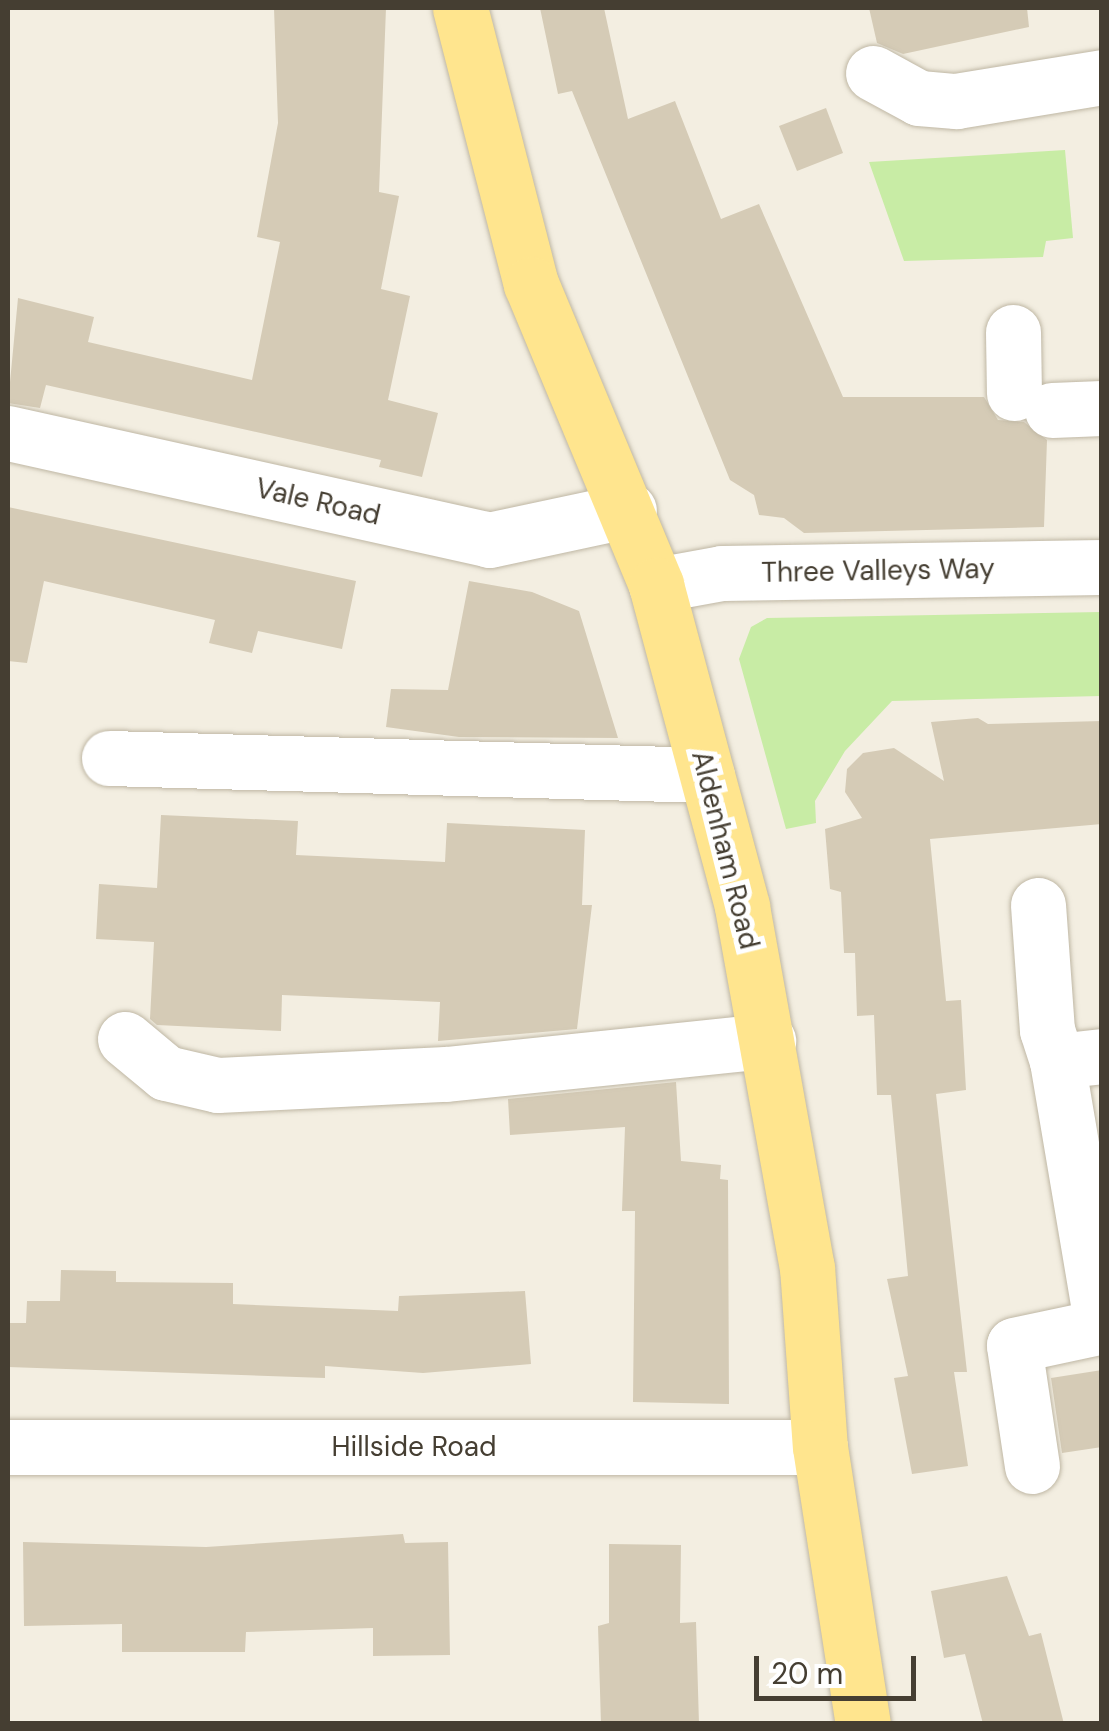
<!DOCTYPE html>
<html>
<head>
<meta charset="utf-8">
<style>
	body { margin:0 }
	#map { position:relative; width:1109px; height:1731px; overflow:hidden; background:#f3eee1; font-family:"DM Sans",sans-serif }
	div>[style] { position:absolute }
	.green>* { inset:0; background:#c8eca5 }
	.building>* { inset:0; background:#d5cbb6 }
	.roads { filter:drop-shadow(0 0 2px #bfb7a4) drop-shadow(0 0 2px #bfb7a4) }
	.minor>* { height:55px; margin:-27.5px; padding:0 27.5px; transform-origin:27.5px; border-radius:27.5px; background:#fff }
	.major>* { height:55px; margin:-27.5px; padding:0 27.5px; transform-origin:27.5px; border-radius:27.5px; background:#ffe58e }
	span { translate:-50% -50%; white-space:nowrap; text-align:center; line-height:1.15; -webkit-text-stroke:10px #fff; paint-order:stroke }
	.street-label { font-size:28px; color:#453e32 }
	.frame { position:absolute; inset:0; border:10px solid #453e32; pointer-events:none }
	.scale { position:absolute; left:754px; top:1656px; width:162px; height:45px; box-sizing:border-box; border:5px solid #453e32; border-top:0; padding-left:12px; font-size:30px; line-height:35px; white-space:nowrap; color:#453e32; -webkit-text-stroke:8px #fff; paint-order:stroke }
</style>
</head>
<body>
<div id="map">
	<div class="green">
		<i style="clip-path:polygon(1065px 150px,1073px 238px,1046px 241px,1043px 257px,904px 261px,869px 162px)"></i>
		<i style="clip-path:polygon(1101px 612px,1101px 696px,892px 701px,845px 751px,815px 801px,816px 823px,786px 829px,739px 659px,751px 627px,767px 618px)"></i>
	</div>
	<div class="building">
		<i style="clip-path:polygon(274px 8px,386px 8px,379px 192px,399px 196px,381px 289px,410px 296px,388px 400px,438px 413px,422px 477px,379px 467px,381px 460px,46px 385px,40px 408px,8px 403px,18px 298px,94px 317px,88px 342px,252px 380px,280px 242px,257px 237px,278px 123px)"></i>
		<i style="clip-path:polygon(540px 8px,604px 8px,628px 119px,675px 101px,721px 219px,759px 204px,843px 397px,984px 397px,998px 420px,1024px 422px,1047px 440px,1044px 527px,804px 533px,784px 518px,759px 515px,754px 495px,730px 480px,572px 91px,558px 94px)"></i>
		<i style="clip-path:polygon(869px 8px,1027px 8px,1029px 27px,903px 54px,877px 43px)"></i>
		<i style="clip-path:polygon(826px 108px,843px 153px,797px 171px,779px 126px)"></i>
		<i style="clip-path:polygon(8px 507px,356px 581px,342px 649px,258px 631px,252px 653px,209px 643px,215px 620px,44px 581px,27px 663px,8px 661px)"></i>
		<i style="clip-path:polygon(469px 581px,532px 592px,579px 611px,618px 738px,459px 737px,386px 727px,391px 689px,448px 690px)"></i>
		<i style="clip-path:polygon(978px 718px,988px 724px,1102px 721px,1102px 824px,930px 839px,946px 1001px,961px 1000px,966px 1090px,936px 1094px,967px 1372px,954px 1372px,968px 1466px,912px 1474px,894px 1378px,908px 1376px,887px 1279px,908px 1276px,891px 1095px,877px 1095px,874px 1015px,857px 1016px,855px 953px,844px 953px,841px 892px,830px 889px,825px 829px,862px 818px,845px 792px,847px 769px,863px 753px,894px 748px,944px 781px,931px 722px)"></i>
		<i style="clip-path:polygon(161px 815px,298px 821px,296px 855px,445px 862px,447px 823px,585px 830px,582px 905px,592px 905px,577px 1029px,438px 1041px,440px 1002px,282px 995px,281px 1031px,157px 1025px,150px 1019px,154px 942px,96px 939px,99px 884px,157px 888px)"></i>
		<i style="clip-path:polygon(676px 1082px,681px 1161px,721px 1165px,720px 1179px,728px 1180px,729px 1404px,633px 1402px,635px 1211px,622px 1211px,625px 1127px,510px 1135px,508px 1099px)"></i>
		<i style="clip-path:polygon(61px 1270px,116px 1271px,116px 1282px,233px 1283px,233px 1304px,398px 1311px,399px 1296px,525px 1291px,531px 1364px,423px 1373px,325px 1366px,325px 1378px,8px 1367px,8px 1323px,26px 1323px,27px 1301px,60px 1301px)"></i>
		<i style="clip-path:polygon(1102px 1370px,1102px 1447px,1062px 1453px,1051px 1378px)"></i>
		<i style="clip-path:polygon(403px 1534px,405px 1543px,448px 1542px,450px 1655px,373px 1656px,373px 1628px,246px 1632px,245px 1652px,122px 1652px,122px 1624px,24px 1626px,23px 1542px,206px 1547px)"></i>
		<i style="clip-path:polygon(609px 1544px,681px 1545px,680px 1623px,696px 1622px,699px 1724px,601px 1724px,598px 1626px,609px 1623px)"></i>
		<i style="clip-path:polygon(1007px 1576px,1029px 1636px,1041px 1633px,1064px 1724px,983px 1724px,965px 1654px,944px 1658px,931px 1591px)"></i>
	</div>
	<div class="roads">
		<div class="minor">
			<i style="left:873px;top:73px;width:52px;rotate:28.5deg"></i>
			<i style="left:919px;top:98px;width:37px;rotate:5deg"></i>
			<i style="left:956px;top:101px;width:148px;rotate:-9.3deg"></i>
			<i style="left:1013px;top:332px;width:61px;rotate:89.1deg"></i>
			<i style="left:1052px;top:410px;width:50px;rotate:-2.3deg"></i>
			<i style="left:8px;top:433px;width:493px;rotate:12.5deg"></i>
			<i style="left:489px;top:540px;width:143px;rotate:-12.1deg"></i>
			<i style="left:656px;top:585px;width:67px;rotate:-10.3deg"></i>
			<i style="left:722px;top:573px;width:380px;rotate:-0.9deg"></i>
			<i style="left:109px;top:758px;width:598px;rotate:1.63deg"></i>
			<i style="left:1038px;top:905px;width:125px;rotate:85.9deg"></i>
			<i style="left:1047px;top:1030px;width:33px;rotate:72deg"></i>
			<i style="left:1057px;top:1061px;width:45px;rotate:-6.3deg"></i>
			<i style="left:125px;top:1039px;width:53px;rotate:39.7deg"></i>
			<i style="left:166px;top:1073px;width:53px;rotate:13deg"></i>
			<i style="left:218px;top:1085px;width:228px;rotate:-2.8deg"></i>
			<i style="left:446px;top:1074px;width:324px;rotate:-5.9deg"></i>
			<i style="left:1057px;top:1061px;width:270px;rotate:80.4deg"></i>
			<i style="left:8px;top:1447px;width:812px"></i>
			<i style="left:1032px;top:1466px;width:122px;rotate:-98.5deg"></i>
			<i style="left:1014px;top:1345px;width:87px;rotate:-12deg"></i>
		</div>
		<div class="major">
			<i style="left:460px;top:8px;width:285px;rotate:75.6deg"></i>
			<i style="left:531px;top:284px;width:326px;rotate:67.4deg"></i>
			<i style="left:656px;top:585px;width:333px;rotate:75deg"></i>
			<i style="left:742px;top:907px;width:366px;rotate:79.8deg"></i>
			<i style="left:807px;top:1267px;width:180px;rotate:85.9deg"></i>
			<i style="left:820px;top:1447px;width:280px;rotate:81.2deg"></i>
		</div>
	</div>
	<div class="street-label">
		<span style="left:318px;top:502px;rotate:13deg">Vale Road</span>
		<span style="left:878px;top:571px;rotate:-1deg">Three Valleys Way</span>
		<span style="left:725px;top:850px;rotate:76deg">Aldenham Road</span>
		<span style="left:414px;top:1447px">Hillside Road</span>
	</div>
	<div class="frame"></div>
	<div class="scale">20 m</div>
</div>
</body>
</html>
